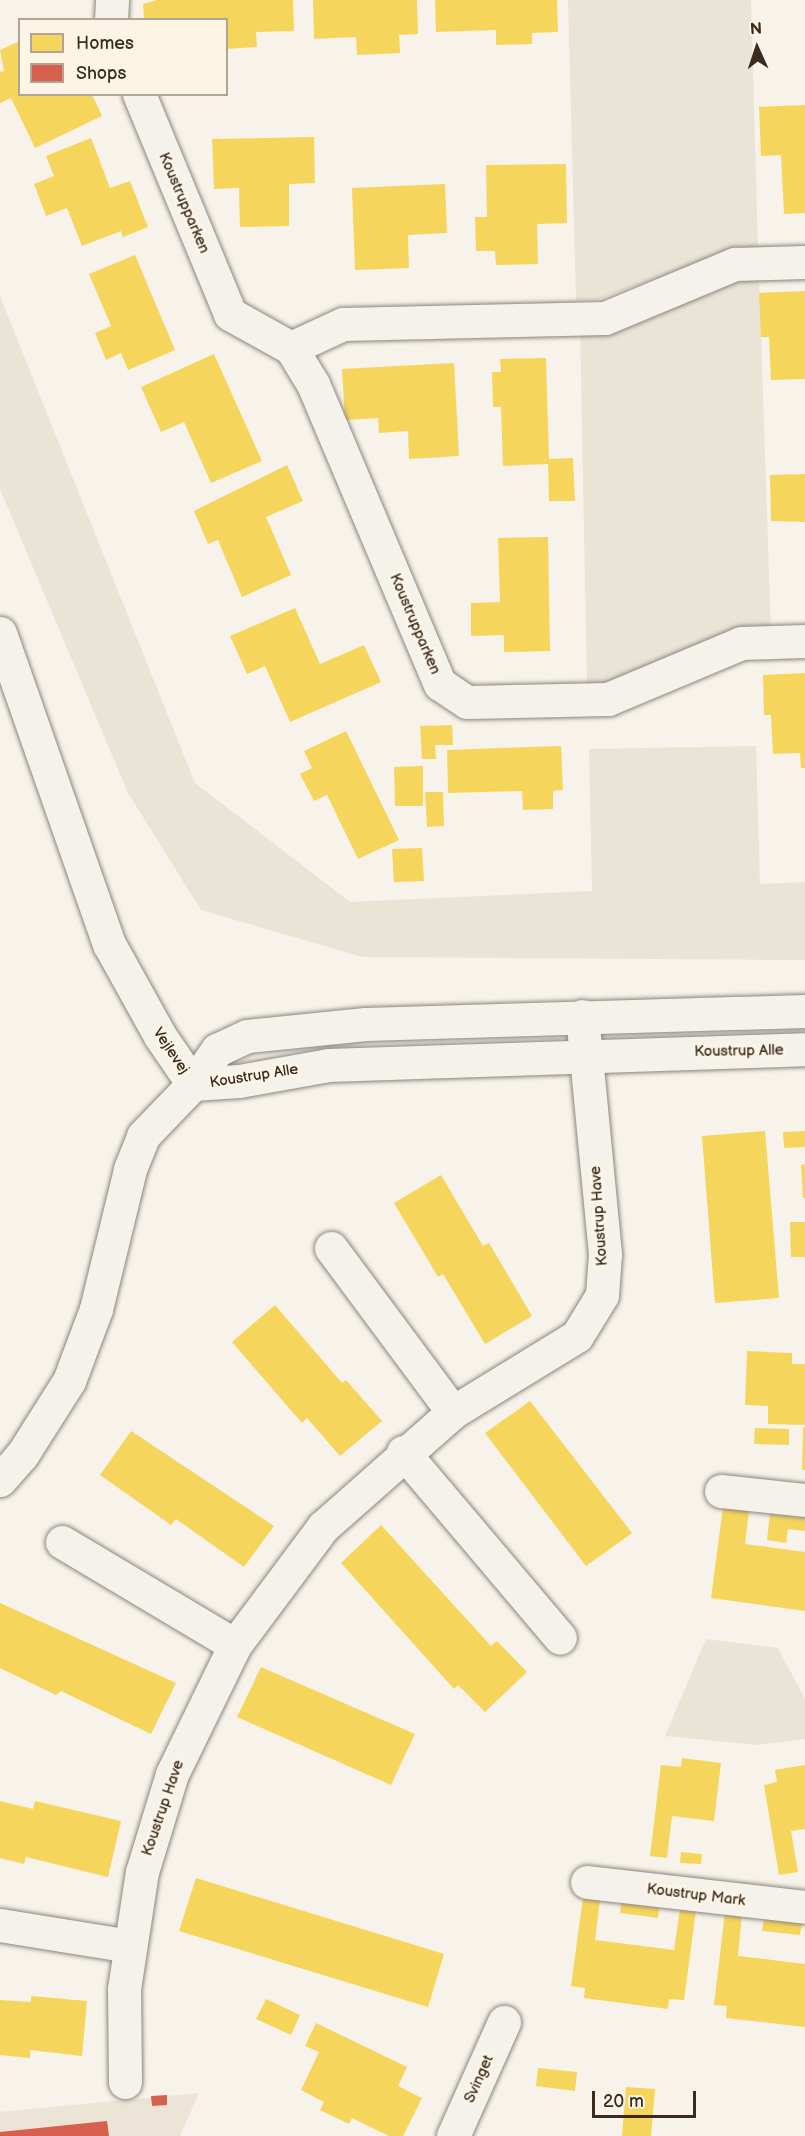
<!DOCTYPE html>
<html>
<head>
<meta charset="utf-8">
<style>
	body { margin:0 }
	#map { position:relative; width:805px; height:2136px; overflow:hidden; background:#f7f3ea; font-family:"Balsamiq Sans",sans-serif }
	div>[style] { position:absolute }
	.built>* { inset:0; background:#ebe4d7 }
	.green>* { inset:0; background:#eae4d7 }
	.homes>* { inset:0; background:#f6d55c }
	.shops>* { inset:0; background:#d6604d }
	.roads { filter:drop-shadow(0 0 2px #8b867f) drop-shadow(0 0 2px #8b867f) }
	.street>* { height:33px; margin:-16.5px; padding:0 16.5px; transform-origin:16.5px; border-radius:16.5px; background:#f5f2ec }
	.secondary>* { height:33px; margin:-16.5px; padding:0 16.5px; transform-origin:16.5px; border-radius:16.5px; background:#f5f2ec }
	span { translate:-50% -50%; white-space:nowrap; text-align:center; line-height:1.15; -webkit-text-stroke:6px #fcf5e5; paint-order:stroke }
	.street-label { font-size:15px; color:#3b2a1e }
	.legend { position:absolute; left:18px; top:18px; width:210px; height:78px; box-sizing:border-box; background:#fcf5e5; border:2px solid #afa495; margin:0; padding:8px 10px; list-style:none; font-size:18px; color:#3b2a1e }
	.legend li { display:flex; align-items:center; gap:12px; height:30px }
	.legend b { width:30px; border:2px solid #afa495 }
	.north { position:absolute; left:727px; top:18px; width:60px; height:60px; -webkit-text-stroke:4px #fcf5e5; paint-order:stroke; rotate:357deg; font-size:16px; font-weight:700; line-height:24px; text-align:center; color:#3b2a1e }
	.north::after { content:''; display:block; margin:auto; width:21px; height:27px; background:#3b2a1e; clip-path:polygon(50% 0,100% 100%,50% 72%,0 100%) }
	.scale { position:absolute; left:592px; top:2091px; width:104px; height:27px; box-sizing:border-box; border:3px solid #3b2a1e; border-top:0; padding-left:8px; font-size:18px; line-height:21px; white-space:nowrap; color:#3b2a1e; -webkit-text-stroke:4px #fcf5e5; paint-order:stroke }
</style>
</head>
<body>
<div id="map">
	<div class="built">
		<i style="clip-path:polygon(199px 2093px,180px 2136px,0 2136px,0 2112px)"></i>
	</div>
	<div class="green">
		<i style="clip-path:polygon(568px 0,751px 0,758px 249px,735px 249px,600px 299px,576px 301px)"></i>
		<i style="clip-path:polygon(759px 276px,771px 633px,604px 684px,587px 685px,580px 326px,736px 277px)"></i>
		<i style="clip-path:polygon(0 296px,195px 783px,350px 902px,592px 891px,589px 749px,756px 746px,760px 884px,805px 882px,805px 960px,362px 957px,201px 910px,128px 793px,0 489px)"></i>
		<i style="clip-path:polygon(706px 1639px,778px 1648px,805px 1699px,805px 1739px,756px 1745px,665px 1736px)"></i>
	</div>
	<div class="homes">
		<i style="clip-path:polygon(157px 0,293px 0,294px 31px,256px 32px,257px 47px,226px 49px,226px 20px,144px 20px,143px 4px)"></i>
		<i style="clip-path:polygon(313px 0,417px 0,418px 34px,399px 35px,400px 53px,357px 55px,356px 37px,314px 39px)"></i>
		<i style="clip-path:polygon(435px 0,557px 0,558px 32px,532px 33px,532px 44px,496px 45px,496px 30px,436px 32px)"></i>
		<i style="clip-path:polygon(20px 41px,20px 94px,92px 94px,102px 116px,35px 148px,11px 98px,0 103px,0 72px,4px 71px,0 50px)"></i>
		<i style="clip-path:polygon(805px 105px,805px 213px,784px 214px,781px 155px,761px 156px,759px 107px)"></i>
		<i style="clip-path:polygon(314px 137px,315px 183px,289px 184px,289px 226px,240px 227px,239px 188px,214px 189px,212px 139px)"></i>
		<i style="clip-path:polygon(91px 138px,110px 188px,130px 181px,148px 227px,123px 237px,121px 231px,82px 246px,67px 208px,46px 216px,34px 184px,54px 176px,46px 156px)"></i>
		<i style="clip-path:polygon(566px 164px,567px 223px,537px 224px,538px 264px,496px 265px,495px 251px,476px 251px,475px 217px,487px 217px,486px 165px)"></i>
		<i style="clip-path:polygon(445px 184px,447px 233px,408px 235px,409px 268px,355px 270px,352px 188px)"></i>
		<i style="clip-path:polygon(135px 255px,175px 350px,128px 370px,121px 353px,106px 360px,95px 333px,111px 326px,89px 274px)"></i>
		<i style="clip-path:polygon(805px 291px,805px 379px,771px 380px,769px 337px,761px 337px,759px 293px)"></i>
		<i style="clip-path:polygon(214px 354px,262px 461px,211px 483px,184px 422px,161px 432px,141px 387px)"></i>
		<i style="clip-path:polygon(546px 358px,549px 459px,573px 458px,575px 501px,549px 501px,548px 464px,503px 466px,501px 407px,493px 407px,492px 372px,501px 372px,500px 359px)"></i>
		<i style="clip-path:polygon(454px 363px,459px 456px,409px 459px,408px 431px,379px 433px,378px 418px,345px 420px,342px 369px)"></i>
		<i style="clip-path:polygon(287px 465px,303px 501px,266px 517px,291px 575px,242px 597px,218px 540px,208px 544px,194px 511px)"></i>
		<i style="clip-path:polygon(805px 474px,805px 522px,771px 521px,770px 475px)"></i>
		<i style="clip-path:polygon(548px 537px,550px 651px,504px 652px,504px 635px,471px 636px,471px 603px,500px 602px,498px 538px)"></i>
		<i style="clip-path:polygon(295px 608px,320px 664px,364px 645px,381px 682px,290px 722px,265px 666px,247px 674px,230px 636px)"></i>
		<i style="clip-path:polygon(805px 673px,805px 768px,801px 768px,800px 753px,773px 754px,771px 715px,764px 715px,763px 675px)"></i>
		<i style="clip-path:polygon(452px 725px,453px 745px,435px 745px,436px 759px,422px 759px,420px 726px)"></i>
		<i style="clip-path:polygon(346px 731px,399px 840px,358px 859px,327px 795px,314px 801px,300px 774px,312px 768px,304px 751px)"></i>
		<i style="clip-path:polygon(561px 746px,563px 790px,553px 791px,553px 809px,523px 810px,522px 791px,448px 793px,447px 750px)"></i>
		<i style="clip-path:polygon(423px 766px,423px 806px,395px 806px,394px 767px)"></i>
		<i style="clip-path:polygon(425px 792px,443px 792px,444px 826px,427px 827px)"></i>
		<i style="clip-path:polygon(422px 848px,424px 881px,394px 882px,392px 849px)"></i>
		<i style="clip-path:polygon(765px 1131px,779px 1298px,715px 1303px,702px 1136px)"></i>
		<i style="clip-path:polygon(805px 1131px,805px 1147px,784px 1148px,783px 1132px)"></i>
		<i style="clip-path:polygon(805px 1164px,805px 1198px,803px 1198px,801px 1165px)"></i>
		<i style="clip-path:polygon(441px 1175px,483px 1246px,489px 1243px,532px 1316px,485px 1344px,443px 1274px,438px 1277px,394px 1203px)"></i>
		<i style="clip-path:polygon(790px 1222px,805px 1222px,805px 1257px,791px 1257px)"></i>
		<i style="clip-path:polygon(275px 1305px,342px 1383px,346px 1380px,382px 1421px,340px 1456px,307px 1418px,302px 1423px,232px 1342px)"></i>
		<i style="clip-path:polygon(747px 1351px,792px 1353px,792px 1364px,805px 1364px,805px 1425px,768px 1424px,768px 1406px,745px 1405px)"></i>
		<i style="clip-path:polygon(530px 1401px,632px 1533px,586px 1566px,485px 1433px)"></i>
		<i style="clip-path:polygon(803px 1427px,805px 1427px,805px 1470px,802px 1470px)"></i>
		<i style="clip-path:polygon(755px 1428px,789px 1429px,789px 1445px,754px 1444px)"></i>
		<i style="clip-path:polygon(131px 1431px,274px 1526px,244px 1567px,176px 1519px,171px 1525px,100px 1475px)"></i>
		<i style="clip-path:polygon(723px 1507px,749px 1511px,745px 1544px,805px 1552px,805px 1611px,711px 1598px)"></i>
		<i style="clip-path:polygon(770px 1514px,805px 1518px,805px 1531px,788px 1529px,786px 1543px,767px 1540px)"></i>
		<i style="clip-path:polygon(381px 1525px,491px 1646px,497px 1641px,527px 1672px,485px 1712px,458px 1685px,454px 1689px,341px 1563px)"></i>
		<i style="clip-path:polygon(0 1603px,176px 1683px,151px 1734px,61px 1691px,56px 1695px,0 1668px)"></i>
		<i style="clip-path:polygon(261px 1667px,415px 1734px,391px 1785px,237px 1717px)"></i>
		<i style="clip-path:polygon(682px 1758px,721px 1763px,714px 1821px,672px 1816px,667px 1858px,650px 1856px,661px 1765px,681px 1767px)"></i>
		<i style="clip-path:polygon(805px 1765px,805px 1829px,791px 1831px,798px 1872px,779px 1875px,764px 1785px,777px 1782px,775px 1770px)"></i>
		<i style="clip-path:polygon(0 1801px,33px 1809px,35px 1801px,121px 1821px,108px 1877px,26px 1857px,24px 1864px,0 1858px)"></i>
		<i style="clip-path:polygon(681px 1852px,702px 1854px,701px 1864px,680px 1863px)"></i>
		<i style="clip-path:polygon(196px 1878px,444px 1954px,428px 2007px,179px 1931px)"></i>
		<i style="clip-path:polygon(583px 1897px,600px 1900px,595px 1940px,674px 1950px,680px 1909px,696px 1911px,684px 2000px,669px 1999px,668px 2009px,584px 1998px,585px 1988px,571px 1986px)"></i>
		<i style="clip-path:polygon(621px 1902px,659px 1907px,658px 1918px,620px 1913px)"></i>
		<i style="clip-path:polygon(725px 1912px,742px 1914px,738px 1956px,805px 1964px,805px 2027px,726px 2018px,727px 2006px,714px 2005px)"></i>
		<i style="clip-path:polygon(764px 1919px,802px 1923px,800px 1935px,762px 1931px)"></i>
		<i style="clip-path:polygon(31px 1996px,87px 2001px,82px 2056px,30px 2050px,30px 2058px,0 2055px,0 2000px,31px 2002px)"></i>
		<i style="clip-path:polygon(266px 1999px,300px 2015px,291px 2035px,256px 2019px)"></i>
		<i style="clip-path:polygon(316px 2023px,407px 2067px,398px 2086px,422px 2098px,403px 2136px,389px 2136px,352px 2118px,349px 2124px,320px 2110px,324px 2102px,301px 2090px,319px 2052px,305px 2046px)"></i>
		<i style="clip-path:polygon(538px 2068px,577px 2072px,575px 2091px,536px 2086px)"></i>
		<i style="clip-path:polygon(626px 2087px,655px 2089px,651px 2136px,622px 2136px)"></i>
	</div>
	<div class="shops">
		<i style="clip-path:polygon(167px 2095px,167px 2105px,152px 2106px,151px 2096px)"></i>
		<i style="clip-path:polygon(107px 2121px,109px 2136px,0 2136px,0 2132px)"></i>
	</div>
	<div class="roads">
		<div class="street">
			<i style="left:111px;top:20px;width:20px;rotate:-87deg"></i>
			<i style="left:139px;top:94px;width:238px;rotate:67.5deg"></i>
			<i style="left:230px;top:314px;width:70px;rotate:29.1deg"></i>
			<i style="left:291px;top:348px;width:42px;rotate:58.6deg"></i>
			<i style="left:313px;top:384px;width:326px;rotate:67.1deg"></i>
			<i style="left:440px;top:684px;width:32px;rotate:34deg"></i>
			<i style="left:467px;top:702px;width:141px;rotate:-1.2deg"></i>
			<i style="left:608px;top:699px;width:144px;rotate:-22.8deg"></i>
			<i style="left:741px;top:643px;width:64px;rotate:-1.8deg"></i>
			<i style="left:291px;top:348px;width:57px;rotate:-24.8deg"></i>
			<i style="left:343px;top:324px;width:262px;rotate:-1.3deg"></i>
			<i style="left:605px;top:318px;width:141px;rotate:-22.6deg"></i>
			<i style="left:735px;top:264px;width:70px;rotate:-1.6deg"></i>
			<i style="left:0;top:633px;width:330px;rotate:70.7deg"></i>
			<i style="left:109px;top:944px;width:105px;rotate:61deg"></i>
			<i style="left:160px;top:1036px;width:58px;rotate:55.5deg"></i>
			<i style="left:331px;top:1248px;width:204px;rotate:53.4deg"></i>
			<i style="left:403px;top:1452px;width:243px;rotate:49.8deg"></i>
			<i style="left:721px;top:1491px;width:84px;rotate:6.1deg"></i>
			<i style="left:62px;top:1542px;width:201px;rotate:30.8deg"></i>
			<i style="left:587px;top:1882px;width:219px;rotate:6.5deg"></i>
			<i style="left:0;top:1925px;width:131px;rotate:9.2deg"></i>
			<i style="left:125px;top:2082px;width:93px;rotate:-90.6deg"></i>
			<i style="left:124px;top:1989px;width:118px;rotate:-81.3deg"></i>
			<i style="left:142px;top:1872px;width:102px;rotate:-73deg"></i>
			<i style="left:172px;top:1774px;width:144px;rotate:-64deg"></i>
			<i style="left:235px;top:1645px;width:147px;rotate:-53.3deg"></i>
			<i style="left:323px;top:1527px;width:174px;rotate:-41.5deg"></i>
			<i style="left:453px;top:1412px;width:145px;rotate:-31.5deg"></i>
			<i style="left:577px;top:1336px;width:48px;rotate:-58.6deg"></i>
			<i style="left:602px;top:1295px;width:41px;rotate:-85.8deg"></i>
			<i style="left:605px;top:1254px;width:239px;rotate:-95.5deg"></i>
			<i style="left:453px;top:2136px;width:125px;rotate:-65.9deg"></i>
		</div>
		<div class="secondary">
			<i style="left:193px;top:1084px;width:46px;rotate:-3.7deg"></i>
			<i style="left:239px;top:1081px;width:91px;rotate:-10.1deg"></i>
			<i style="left:329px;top:1065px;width:476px;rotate:-1.9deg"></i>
			<i style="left:0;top:1480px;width:33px;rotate:-49deg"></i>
			<i style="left:22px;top:1455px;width:88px;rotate:-57.6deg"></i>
			<i style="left:69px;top:1381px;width:77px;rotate:-69.4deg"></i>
			<i style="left:96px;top:1309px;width:144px;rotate:-76.3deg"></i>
			<i style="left:130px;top:1169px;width:35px;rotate:-68deg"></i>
			<i style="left:143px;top:1136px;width:72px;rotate:-46.1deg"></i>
			<i style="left:193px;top:1084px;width:42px;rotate:-54.8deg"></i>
			<i style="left:217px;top:1050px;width:33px;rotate:-25deg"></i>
			<i style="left:247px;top:1036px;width:119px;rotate:-5.8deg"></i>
			<i style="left:365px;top:1024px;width:440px;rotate:-1.7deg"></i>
		</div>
	</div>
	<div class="street-label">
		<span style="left:184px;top:203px;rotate:67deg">Koustrupparken</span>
		<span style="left:415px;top:624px;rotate:67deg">Koustrupparken</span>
		<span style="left:171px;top:1051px;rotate:56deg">Vejlevej</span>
		<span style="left:739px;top:1051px;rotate:-1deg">Koustrup Alle</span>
		<span style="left:254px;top:1076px;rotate:-9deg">Koustrup Alle</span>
		<span style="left:599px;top:1216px;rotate:-94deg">Koustrup Have</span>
		<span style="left:163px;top:1808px;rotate:-71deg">Koustrup Have</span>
		<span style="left:696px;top:1895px;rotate:7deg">Koustrup Mark</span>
		<span style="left:479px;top:2079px;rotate:-66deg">Svinget</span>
	</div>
	<ul class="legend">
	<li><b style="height:16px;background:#f6d55c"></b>Homes</li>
	<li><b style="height:16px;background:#d6604d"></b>Shops</li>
	</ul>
	<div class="north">N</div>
	<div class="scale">20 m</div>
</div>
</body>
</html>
